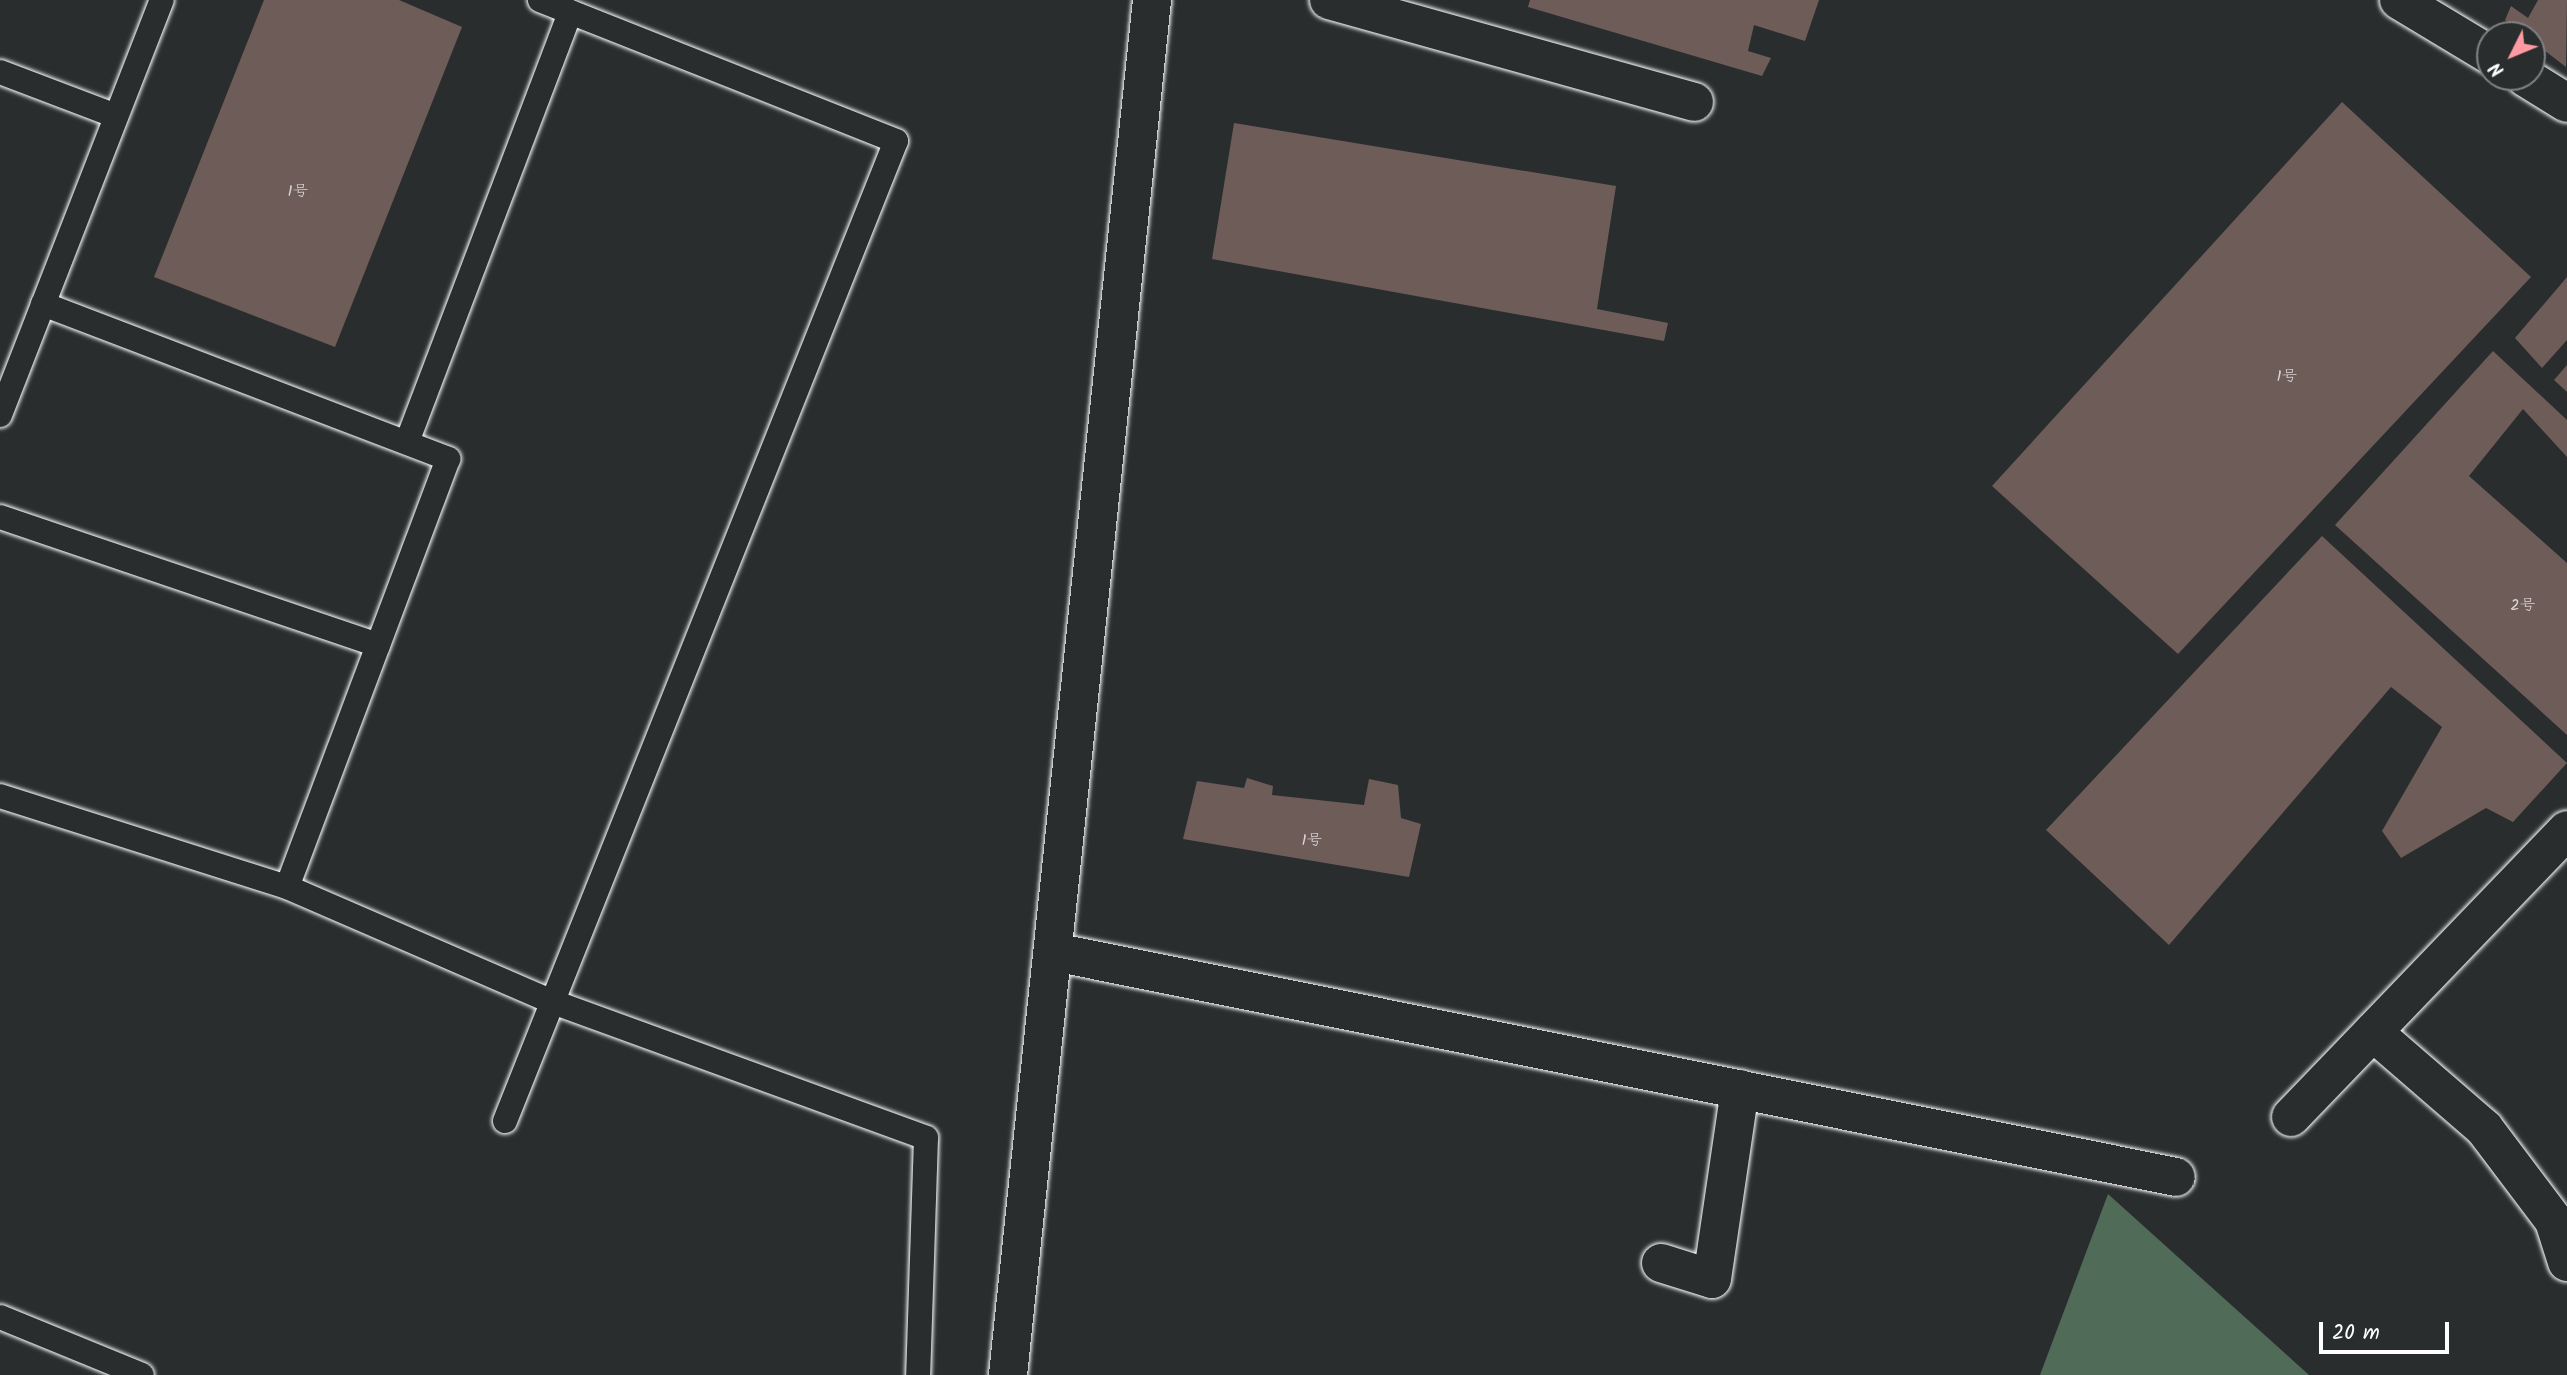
<!DOCTYPE html>
<html>
<head>
<meta charset="utf-8">
<style>
	body { margin:0 }
	#map { position:relative; width:2567px; height:1375px; overflow:hidden; background:#2a2d2e; font-family:Kalam,"Klee One",sans-serif }
	div>[style] { position:absolute }
	.green>* { inset:0; background:#516b59 }
	.building>* { inset:0; background:#6e5c59 }
	.roads { filter:drop-shadow(0 0 2px #fff) drop-shadow(0 0 2px #fff) }
	.service>* { height:24px; margin:-12px; padding:0 12px; transform-origin:12px; border-radius:12px; background:#2a2d2e }
	.minor>* { height:38px; margin:-19px; padding:0 19px; transform-origin:19px; border-radius:19px; background:#2a2d2e }
	.tertiary>* { height:38px; margin:-19px; padding:0 19px; transform-origin:19px; border-radius:19px; background:#2a2d2e }
	.secondary>* { height:38px; margin:-19px; padding:0 19px; transform-origin:19px; border-radius:19px; background:#2a2d2e }
	span { translate:-50% -50%; white-space:nowrap; text-align:center; line-height:1.15; -webkit-text-stroke:6px #2a2d2e; paint-order:stroke }
	.number-label { font-size:16px; color:#dbd6d6 }
	.number-label span { -webkit-text-stroke-width:0 }
	.north { position:absolute; left:2476px; top:21px; width:70px; height:70px; box-sizing:border-box; background:#2a2d2e; border:2px solid #7f8182; border-radius:50%; rotate:227deg; font-size:19px; font-weight:700; line-height:28px; text-align:center; color:#fff }
	.north::after { content:''; display:block; margin:auto; width:24px; height:32px; background:#ff9aa2; clip-path:polygon(50% 0,100% 100%,50% 72%,0 100%) }
	.scale { position:absolute; left:2319px; top:1322px; width:130px; height:32px; box-sizing:border-box; border:4px solid #fff; border-top:0; padding-left:9px; font-size:21px; line-height:24px; white-space:nowrap; color:#fff; -webkit-text-stroke:5px #2a2d2e; paint-order:stroke }
</style>
</head>
<body>
<div id="map">
	<div class="green">
		<i style="clip-path:polygon(2108px 1194px,2309px 1375px,2040px 1375px)"></i>
	</div>
	<div class="building">
		<i style="clip-path:polygon(264px 0,399px 0,462px 27px,335px 347px,154px 277px)"></i>
		<i style="clip-path:polygon(1530px 0,1819px 0,1805px 41px,1754px 25px,1748px 51px,1771px 58px,1762px 76px,1528px 7px)"></i>
		<i style="clip-path:polygon(2538px 0,2567px 0,2566px 67px,2505px 20px,2511px 6px,2528px 18px)"></i>
		<i style="clip-path:polygon(2342px 102px,2531px 277px,2178px 654px,1992px 486px)"></i>
		<i style="clip-path:polygon(1234px 123px,1616px 186px,1597px 309px,1668px 323px,1664px 341px,1212px 259px)"></i>
		<i style="clip-path:polygon(2567px 277px,2567px 340px,2542px 368px,2515px 338px)"></i>
		<i style="clip-path:polygon(2493px 351px,2567px 420px,2567px 457px,2523px 409px,2469px 476px,2567px 563px,2567px 735px,2335px 525px)"></i>
		<i style="clip-path:polygon(2567px 365px,2567px 392px,2554px 380px)"></i>
		<i style="clip-path:polygon(2322px 536px,2567px 763px,2513px 822px,2486px 808px,2401px 858px,2382px 831px,2442px 727px,2391px 687px,2169px 945px,2046px 830px)"></i>
		<i style="clip-path:polygon(1247px 778px,1273px 786px,1272px 795px,1364px 805px,1369px 779px,1398px 785px,1401px 818px,1421px 824px,1409px 877px,1183px 839px,1197px 781px,1244px 788px)"></i>
	</div>
	<div class="roads">
		<div class="service">
			<i style="left:0;top:72px;width:124px;rotate:20.8deg"></i>
			<i style="left:43px;top:304px;width:434px;rotate:20.9deg"></i>
			<i style="left:448px;top:459px;width:457px;rotate:110.6deg"></i>
			<i style="left:0;top:415px;width:445px;rotate:-68.7deg"></i>
			<i style="left:407px;top:442px;width:460px;rotate:-69.2deg"></i>
			<i style="left:0;top:517px;width:399px;rotate:18.7deg"></i>
			<i style="left:0;top:796px;width:301px;rotate:17.6deg"></i>
			<i style="left:287px;top:887px;width:290px;rotate:23.4deg"></i>
			<i style="left:553px;top:1002px;width:397px;rotate:20deg"></i>
			<i style="left:926px;top:1138px;width:237px;rotate:91.9deg"></i>
			<i style="left:505px;top:1121px;width:1055px;rotate:-68.25deg"></i>
			<i style="left:896px;top:141px;width:383px;rotate:-158.4deg"></i>
			<i style="left:0;top:1317px;width:153px;rotate:22.2deg"></i>
		</div>
		<div class="minor">
			<i style="left:1329px;top:0;width:379px;rotate:15.6deg"></i>
			<i style="left:1054px;top:952px;width:1144px;rotate:11.34deg"></i>
			<i style="left:2373px;top:1032px;width:147px;rotate:40.9deg"></i>
			<i style="left:2484px;top:1128px;width:116px;rotate:53deg"></i>
			<i style="left:2554px;top:1221px;width:43px;rotate:72.4deg"></i>
			<i style="left:2291px;top:1117px;width:398px;rotate:-46.1deg"></i>
			<i style="left:1661px;top:1263px;width:53px;rotate:17.4deg"></i>
			<i style="left:1712px;top:1279px;width:192px;rotate:-81.6deg"></i>
		</div>
		<div class="tertiary">
			<i style="left:1008px;top:1375px;width:1383px;rotate:-84.02deg"></i>
		</div>
		<div class="secondary">
			<i style="left:2399px;top:0;width:106px;rotate:31.1deg"></i>
			<i style="left:2525px;top:77px;width:49px;rotate:31.8deg"></i>
		</div>
	</div>
	<div class="number-label">
		<span style="left:298px;top:192px">1号</span>
		<span style="left:2287px;top:377px">1号</span>
		<span style="left:2523px;top:606px">2号</span>
		<span style="left:1312px;top:841px">1号</span>
	</div>
	<div class="north">N</div>
	<div class="scale">20 m</div>
</div>
</body>
</html>
